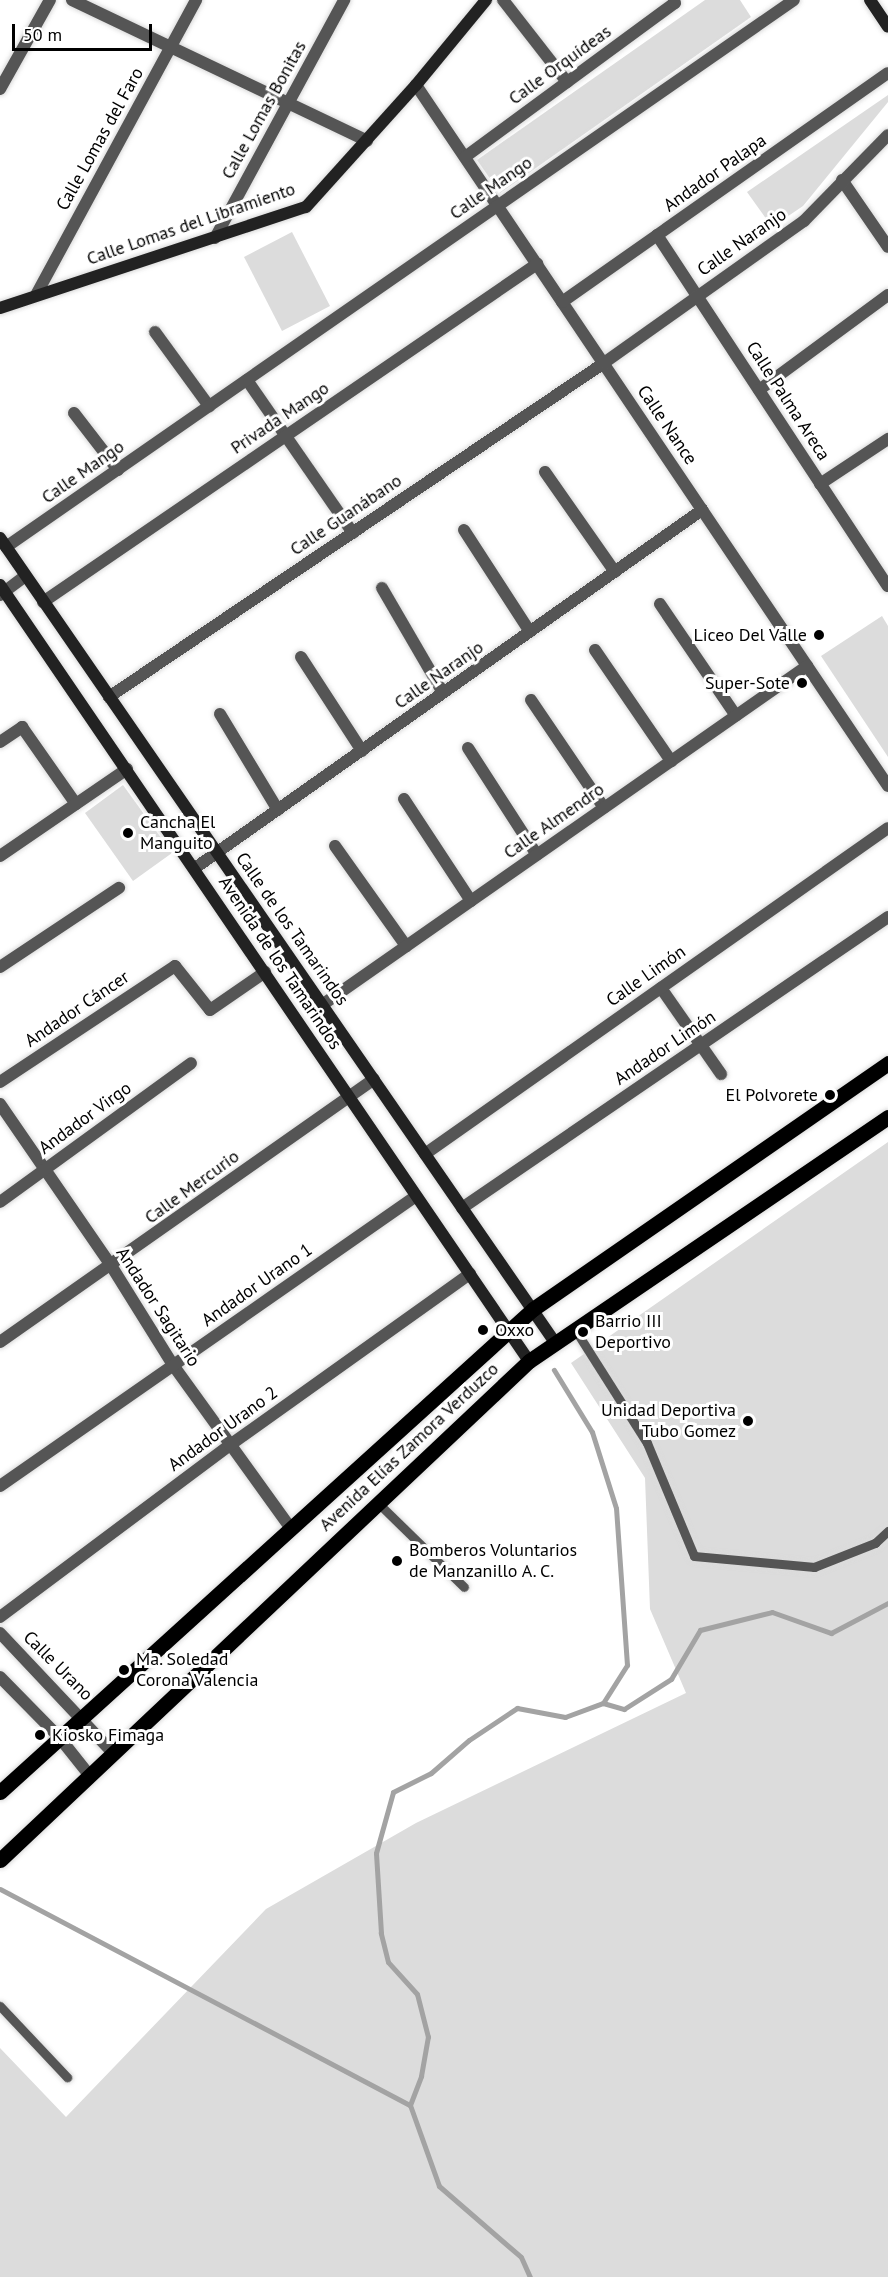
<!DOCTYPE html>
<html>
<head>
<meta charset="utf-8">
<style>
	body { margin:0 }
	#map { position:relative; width:888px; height:2277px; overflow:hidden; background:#fff; font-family:"PT Sans",sans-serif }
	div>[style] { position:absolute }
	.green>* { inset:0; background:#dcdcdc }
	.stream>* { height:5px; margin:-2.5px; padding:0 2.5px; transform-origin:2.5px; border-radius:2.5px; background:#a3a3a3 }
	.roads { filter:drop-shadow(0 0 2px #dbdbdb) drop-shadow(0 0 2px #dbdbdb) }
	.lane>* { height:9px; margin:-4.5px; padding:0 4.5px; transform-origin:4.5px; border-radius:4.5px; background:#555 }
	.street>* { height:12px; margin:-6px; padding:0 6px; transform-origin:6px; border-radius:6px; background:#555 }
	.secondary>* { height:12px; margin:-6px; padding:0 6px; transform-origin:6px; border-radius:6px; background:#222 }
	.primary>* { height:15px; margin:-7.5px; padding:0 7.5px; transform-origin:7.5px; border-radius:7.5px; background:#000 }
	.dots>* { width:16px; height:16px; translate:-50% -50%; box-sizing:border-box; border:3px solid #fff; border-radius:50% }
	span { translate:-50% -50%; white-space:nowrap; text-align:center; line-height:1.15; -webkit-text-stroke:6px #fff; paint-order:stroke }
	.street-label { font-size:18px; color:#000 }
	.poi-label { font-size:18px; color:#000 }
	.right { translate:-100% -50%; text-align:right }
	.left { translate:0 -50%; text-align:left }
	.scale { position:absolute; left:12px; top:24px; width:140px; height:27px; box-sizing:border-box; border:3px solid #000; border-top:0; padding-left:8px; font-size:18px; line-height:21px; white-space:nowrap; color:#000; -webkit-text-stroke:4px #fff; paint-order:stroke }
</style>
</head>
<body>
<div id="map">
	<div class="green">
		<i style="clip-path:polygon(705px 0,740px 0,751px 17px,500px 193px,477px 160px)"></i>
		<i style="clip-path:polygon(888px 95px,888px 102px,803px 206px,772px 227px,747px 192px)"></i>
		<i style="clip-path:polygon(292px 232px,330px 306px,282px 331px,244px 257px)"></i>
		<i style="clip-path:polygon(882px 616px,888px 626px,888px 757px,821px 656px)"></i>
		<i style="clip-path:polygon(123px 785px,172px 853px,133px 881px,85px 813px)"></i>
		<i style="clip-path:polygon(888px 1142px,888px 2277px,0 2277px,0 2048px,66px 2117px,266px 1909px,416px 1823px,686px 1693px,650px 1609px,645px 1478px,571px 1363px)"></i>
	</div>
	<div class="stream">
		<i style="left:603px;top:1703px;width:22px;rotate:16deg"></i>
		<i style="left:624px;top:1709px;width:56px;rotate:-32.6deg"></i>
		<i style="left:671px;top:1679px;width:57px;rotate:-59.4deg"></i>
		<i style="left:700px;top:1630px;width:74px;rotate:-14deg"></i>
		<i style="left:772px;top:1612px;width:63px;rotate:19.6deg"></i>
		<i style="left:831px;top:1633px;width:64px;rotate:-27.8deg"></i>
		<i style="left:0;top:1889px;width:463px;rotate:27.8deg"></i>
		<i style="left:410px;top:2105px;width:86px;rotate:70.3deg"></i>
		<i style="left:439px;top:2186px;width:108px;rotate:40.9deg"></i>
		<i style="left:521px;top:2257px;width:22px;rotate:66deg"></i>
		<i style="left:410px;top:2105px;width:31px;rotate:-69deg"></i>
		<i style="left:421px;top:2076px;width:40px;rotate:-80deg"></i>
		<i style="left:428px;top:2037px;width:44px;rotate:-104.3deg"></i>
		<i style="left:417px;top:1994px;width:43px;rotate:-132.2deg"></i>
		<i style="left:388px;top:1962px;width:30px;rotate:-104deg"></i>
		<i style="left:381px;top:1933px;width:80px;rotate:-93.6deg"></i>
		<i style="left:376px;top:1853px;width:63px;rotate:-74.4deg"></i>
		<i style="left:393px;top:1792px;width:42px;rotate:-26.6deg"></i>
		<i style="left:431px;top:1773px;width:50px;rotate:-41deg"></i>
		<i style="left:469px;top:1740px;width:58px;rotate:-33.7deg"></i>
		<i style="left:517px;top:1708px;width:49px;rotate:10.6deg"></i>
		<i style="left:565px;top:1717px;width:40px;rotate:-20.2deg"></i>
		<i style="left:603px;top:1703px;width:45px;rotate:-57.7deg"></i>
		<i style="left:627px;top:1665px;width:157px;rotate:-94deg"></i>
		<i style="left:616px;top:1508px;width:80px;rotate:-107.5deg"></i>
		<i style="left:592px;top:1432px;width:73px;rotate:-121.5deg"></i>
	</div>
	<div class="roads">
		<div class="lane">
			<i style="left:574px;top:1328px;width:136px;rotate:57.6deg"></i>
			<i style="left:647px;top:1443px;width:122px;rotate:67.4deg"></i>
			<i style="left:694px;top:1556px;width:121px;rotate:5.2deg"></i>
			<i style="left:814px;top:1567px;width:66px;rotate:-21.5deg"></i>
			<i style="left:875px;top:1543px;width:18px;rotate:-43deg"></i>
			<i style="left:378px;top:1503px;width:120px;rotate:44.3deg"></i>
			<i style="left:0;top:2006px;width:98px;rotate:46.7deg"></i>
		</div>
		<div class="street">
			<i style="left:72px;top:0;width:327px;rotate:25.5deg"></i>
			<i style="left:503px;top:0;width:104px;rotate:52deg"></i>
			<i style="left:416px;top:85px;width:845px;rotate:56.05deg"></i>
			<i style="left:0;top:89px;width:102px;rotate:-60.7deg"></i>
			<i style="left:465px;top:157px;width:260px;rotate:-36.3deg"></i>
			<i style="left:675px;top:3px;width:3px;rotate:-108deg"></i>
			<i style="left:842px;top:180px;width:81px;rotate:55.5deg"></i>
			<i style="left:657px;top:235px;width:420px;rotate:56.7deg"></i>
			<i style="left:215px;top:238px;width:271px;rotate:-61.5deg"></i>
			<i style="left:36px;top:295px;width:336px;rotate:-61.5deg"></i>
			<i style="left:562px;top:302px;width:398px;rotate:-35.1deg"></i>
			<i style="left:155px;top:332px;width:92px;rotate:53.9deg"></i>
			<i style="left:247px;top:380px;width:186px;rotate:55.3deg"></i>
			<i style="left:759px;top:390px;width:160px;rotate:-36.4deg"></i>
			<i style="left:74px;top:413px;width:72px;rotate:52.3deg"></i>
			<i style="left:545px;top:472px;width:122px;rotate:55deg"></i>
			<i style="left:820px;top:484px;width:82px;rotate:-33.5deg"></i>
			<i style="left:464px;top:530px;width:121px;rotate:57.1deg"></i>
			<i style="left:6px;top:547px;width:959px;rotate:-34.77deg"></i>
			<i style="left:382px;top:588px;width:121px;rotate:59.8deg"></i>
			<i style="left:0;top:595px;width:31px;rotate:-37deg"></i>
			<i style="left:43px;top:602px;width:599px;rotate:-34.38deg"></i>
			<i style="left:660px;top:604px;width:135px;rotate:55.8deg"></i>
			<i style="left:595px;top:650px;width:135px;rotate:55.6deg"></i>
			<i style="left:301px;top:657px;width:112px;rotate:57deg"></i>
			<i style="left:109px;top:697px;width:597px;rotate:-34.01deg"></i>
			<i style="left:604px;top:363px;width:245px;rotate:-35.4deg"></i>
			<i style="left:804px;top:221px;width:120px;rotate:-45.7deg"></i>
			<i style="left:531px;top:700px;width:130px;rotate:55.9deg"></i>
			<i style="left:220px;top:714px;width:112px;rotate:58.9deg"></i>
			<i style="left:0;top:742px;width:27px;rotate:-34deg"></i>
			<i style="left:22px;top:727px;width:94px;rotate:55deg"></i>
			<i style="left:468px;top:748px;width:127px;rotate:57.2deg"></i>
			<i style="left:404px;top:799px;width:122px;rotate:56.7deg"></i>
			<i style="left:335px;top:846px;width:123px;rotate:54.6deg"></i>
			<i style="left:0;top:856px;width:154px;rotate:-34.4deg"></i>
			<i style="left:195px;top:868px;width:621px;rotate:-35.23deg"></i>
			<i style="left:0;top:967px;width:143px;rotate:-33.6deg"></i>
			<i style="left:661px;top:988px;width:105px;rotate:55.1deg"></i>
			<i style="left:322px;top:1005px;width:592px;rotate:-34.95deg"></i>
			<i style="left:0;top:1082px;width:210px;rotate:-33.5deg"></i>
			<i style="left:175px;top:966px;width:56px;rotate:51.5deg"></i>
			<i style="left:210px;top:1010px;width:67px;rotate:-34.6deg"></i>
			<i style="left:0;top:1104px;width:198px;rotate:55.5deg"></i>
			<i style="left:112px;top:1267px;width:115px;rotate:58.1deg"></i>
			<i style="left:173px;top:1365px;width:200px;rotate:54.2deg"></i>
			<i style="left:425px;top:1154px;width:566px;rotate:-35.15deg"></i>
			<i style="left:0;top:1202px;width:236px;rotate:-36deg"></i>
			<i style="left:462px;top:1208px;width:516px;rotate:-34.34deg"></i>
			<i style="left:0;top:1342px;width:457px;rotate:-35.1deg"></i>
			<i style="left:0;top:1486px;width:507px;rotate:-34.88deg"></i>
			<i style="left:0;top:1617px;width:287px;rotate:-36.8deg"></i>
			<i style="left:230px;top:1445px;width:295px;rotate:-35.5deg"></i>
			<i style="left:0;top:1633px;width:165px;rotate:46.7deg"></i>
			<i style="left:0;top:1677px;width:84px;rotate:45.5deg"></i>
			<i style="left:59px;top:1737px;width:50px;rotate:51.5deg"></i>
		</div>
		<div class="secondary">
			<i style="left:870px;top:0;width:32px;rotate:56deg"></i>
			<i style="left:0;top:308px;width:322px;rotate:-18.3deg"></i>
			<i style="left:306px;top:207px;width:164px;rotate:-48deg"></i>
			<i style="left:416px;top:85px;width:110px;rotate:-50.5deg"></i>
			<i style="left:0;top:538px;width:976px;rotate:55.4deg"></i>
			<i style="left:0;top:585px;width:939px;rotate:55.72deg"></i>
		</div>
		<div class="primary">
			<i style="left:0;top:1792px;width:719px;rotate:-42.18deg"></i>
			<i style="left:533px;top:1309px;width:432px;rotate:-34.7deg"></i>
			<i style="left:0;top:1860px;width:727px;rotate:-43.33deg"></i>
			<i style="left:529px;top:1361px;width:434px;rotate:-34.2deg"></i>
		</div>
	</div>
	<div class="dots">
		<i style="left:819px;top:635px;background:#000"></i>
		<i style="left:802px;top:683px;background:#000"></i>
		<i style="left:128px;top:833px;background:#000"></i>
		<i style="left:830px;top:1095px;background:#000"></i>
		<i style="left:483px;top:1330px;background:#000"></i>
		<i style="left:583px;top:1332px;background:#000"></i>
		<i style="left:748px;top:1421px;background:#000"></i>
		<i style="left:397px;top:1561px;background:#000"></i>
		<i style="left:124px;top:1670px;background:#000"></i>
		<i style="left:40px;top:1735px;background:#000"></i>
	</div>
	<div class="street-label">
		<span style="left:560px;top:65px;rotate:-36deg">Calle Orquídeas</span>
		<span style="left:264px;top:110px;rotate:-61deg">Calle Lomas Bonitas</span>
		<span style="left:100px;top:139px;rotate:-61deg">Calle Lomas del Faro</span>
		<span style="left:715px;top:173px;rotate:-35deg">Andador Palapa</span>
		<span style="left:491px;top:188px;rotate:-35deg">Calle Mango</span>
		<span style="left:191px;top:224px;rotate:-19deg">Calle Lomas del Libramiento</span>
		<span style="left:742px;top:242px;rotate:-35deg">Calle Naranjo</span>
		<span style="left:788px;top:401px;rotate:57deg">Calle Palma Areca</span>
		<span style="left:280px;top:418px;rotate:-34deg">Privada Mango</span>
		<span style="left:667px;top:425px;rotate:56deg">Calle Nance</span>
		<span style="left:83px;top:472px;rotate:-35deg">Calle Mango</span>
		<span style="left:346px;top:515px;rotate:-34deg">Calle Guanábano</span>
		<span style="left:439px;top:675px;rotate:-35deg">Calle Naranjo</span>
		<span style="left:554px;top:821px;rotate:-35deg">Calle Almendro</span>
		<span style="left:292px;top:929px;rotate:55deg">Calle de los Tamarindos</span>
		<span style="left:280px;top:963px;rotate:56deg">Avenida de los Tamarindos</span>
		<span style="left:646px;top:976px;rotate:-35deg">Calle Limón</span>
		<span style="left:77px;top:1009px;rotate:-34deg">Andador Cáncer</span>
		<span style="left:665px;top:1048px;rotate:-34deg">Andador Limón</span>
		<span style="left:85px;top:1118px;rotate:-36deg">Andador Virgo</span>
		<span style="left:192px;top:1187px;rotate:-36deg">Calle Mercurio</span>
		<span style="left:257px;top:1285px;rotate:-35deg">Andador Urano 1</span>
		<span style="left:158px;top:1307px;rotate:57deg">Andador Sagitario</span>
		<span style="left:223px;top:1429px;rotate:-36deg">Andador Urano 2</span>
		<span style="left:409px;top:1447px;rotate:-43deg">Avenida Elías Zamora Verduzco</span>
		<span style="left:58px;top:1666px;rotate:45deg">Calle Urano</span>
	</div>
	<div class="poi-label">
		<span class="right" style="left:807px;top:635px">Liceo Del Valle</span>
		<span class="right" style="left:790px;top:683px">Super-Sote</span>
		<span class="left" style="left:140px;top:833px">Cancha El<br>Manguito</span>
		<span class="right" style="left:818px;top:1095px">El Polvorete</span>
		<span class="left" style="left:595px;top:1332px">Barrio III<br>Deportivo</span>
		<span class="left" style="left:495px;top:1330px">Oxxo</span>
		<span class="right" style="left:736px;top:1421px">Unidad Deportiva<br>Tubo Gomez</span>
		<span class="left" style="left:409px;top:1561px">Bomberos Voluntarios<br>de Manzanillo A. C.</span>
		<span class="left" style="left:136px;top:1670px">Ma. Soledad<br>Corona Valencia</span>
		<span class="left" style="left:52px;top:1735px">Kiosko Fimaga</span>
	</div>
	<div class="scale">50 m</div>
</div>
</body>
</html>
